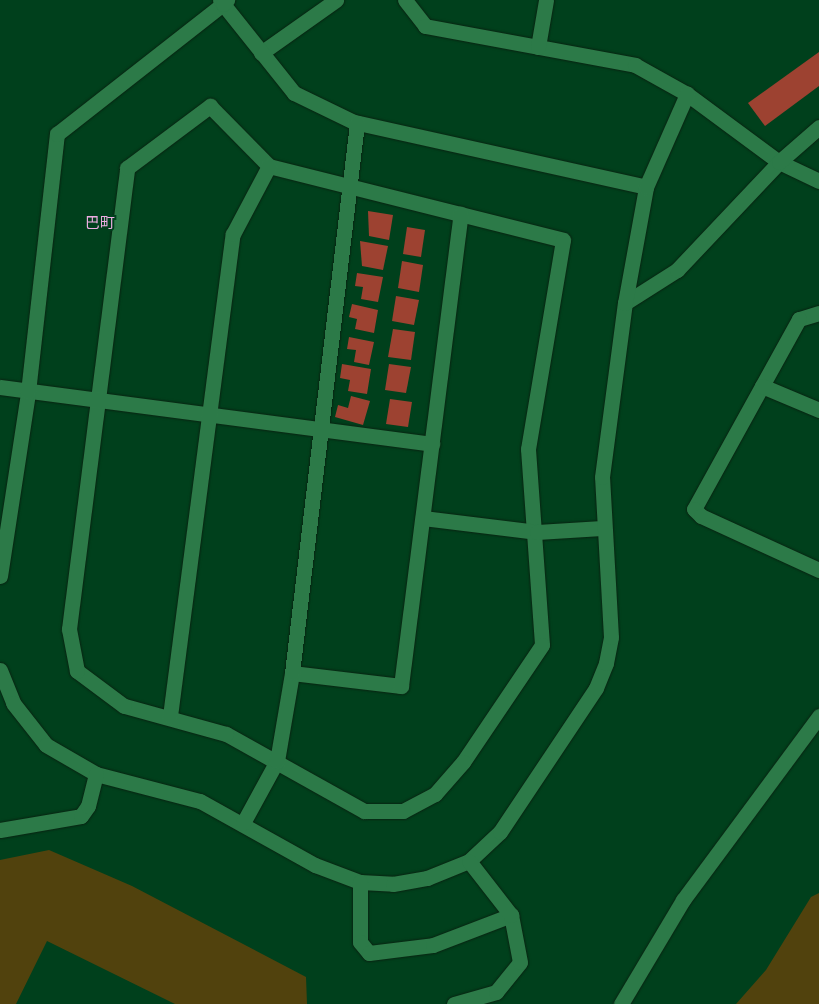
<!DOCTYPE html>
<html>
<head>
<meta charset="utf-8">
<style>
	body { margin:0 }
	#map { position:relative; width:819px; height:1004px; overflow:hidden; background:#00401c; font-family:Mulish,"Noto Sans JP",sans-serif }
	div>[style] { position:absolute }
	.green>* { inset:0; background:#51420d }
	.building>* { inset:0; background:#9d4231 }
	.roads { filter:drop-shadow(0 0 1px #092211) drop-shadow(0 0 1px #092211) }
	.street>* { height:15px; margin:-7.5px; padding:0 7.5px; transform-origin:7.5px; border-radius:7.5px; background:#2c7a48 }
	.secondary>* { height:15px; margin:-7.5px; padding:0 7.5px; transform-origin:7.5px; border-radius:7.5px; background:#2c7a48 }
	span { translate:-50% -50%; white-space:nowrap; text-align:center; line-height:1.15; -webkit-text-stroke:4px #00401c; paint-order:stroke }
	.quarter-label { font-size:15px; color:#ecade2 }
</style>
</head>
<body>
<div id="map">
	<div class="green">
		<i style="clip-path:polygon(49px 850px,132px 886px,306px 977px,307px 1004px,175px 1004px,47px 941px,16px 1004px,0 1004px,0 860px)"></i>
		<i style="clip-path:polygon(819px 893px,819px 1004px,736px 1004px,766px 970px,811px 897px)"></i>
	</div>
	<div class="building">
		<i style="clip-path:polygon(819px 52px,819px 86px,765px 126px,748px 103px)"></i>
		<i style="clip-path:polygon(368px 211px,393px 215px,389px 240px,369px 236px)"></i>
		<i style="clip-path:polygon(407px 227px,425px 230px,421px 257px,403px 254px)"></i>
		<i style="clip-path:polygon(360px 241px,388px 246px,383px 270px,362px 266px)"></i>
		<i style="clip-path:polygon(402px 261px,423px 265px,419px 292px,398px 288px)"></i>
		<i style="clip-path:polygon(357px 273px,383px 277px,378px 302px,361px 299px,363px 287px,355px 286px)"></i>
		<i style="clip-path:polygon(396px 296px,419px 300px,414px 325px,392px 321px)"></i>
		<i style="clip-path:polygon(352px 304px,378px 310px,374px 333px,355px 329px,357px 319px,349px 317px)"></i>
		<i style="clip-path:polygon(393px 329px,415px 332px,411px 360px,388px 357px)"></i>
		<i style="clip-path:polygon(349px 337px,374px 342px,369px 365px,354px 362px,356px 350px,347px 349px)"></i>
		<i style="clip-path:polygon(342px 364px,371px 369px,367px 394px,348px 391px,350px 380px,340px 378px)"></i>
		<i style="clip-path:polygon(389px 364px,411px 367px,406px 393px,385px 390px)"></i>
		<i style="clip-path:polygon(351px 396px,370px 401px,363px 425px,335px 417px,338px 405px,348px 408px)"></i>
		<i style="clip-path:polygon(390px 399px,412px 402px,408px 427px,386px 424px)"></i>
	</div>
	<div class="roads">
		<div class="street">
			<i style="left:405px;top:0;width:33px;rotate:52deg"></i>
			<i style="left:425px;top:26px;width:214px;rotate:10.5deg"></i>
			<i style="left:635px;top:65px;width:60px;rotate:29.1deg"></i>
			<i style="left:687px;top:94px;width:114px;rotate:36.5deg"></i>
			<i style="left:779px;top:162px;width:44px;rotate:25.4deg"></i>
			<i style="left:538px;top:47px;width:48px;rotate:-80.3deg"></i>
			<i style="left:261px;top:53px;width:92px;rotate:-35.2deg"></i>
			<i style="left:210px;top:106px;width:84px;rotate:45.5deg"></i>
			<i style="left:269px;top:166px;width:303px;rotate:14.1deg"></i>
			<i style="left:563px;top:240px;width:212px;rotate:99.5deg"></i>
			<i style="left:528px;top:449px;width:196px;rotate:85.9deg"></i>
			<i style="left:542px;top:645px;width:141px;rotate:124deg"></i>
			<i style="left:463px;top:762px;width:43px;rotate:131.2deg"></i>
			<i style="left:435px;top:794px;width:36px;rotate:152deg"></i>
			<i style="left:403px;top:811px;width:39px;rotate:180deg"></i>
			<i style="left:364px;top:811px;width:158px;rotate:-150.8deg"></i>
			<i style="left:226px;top:734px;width:106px;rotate:-164.6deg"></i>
			<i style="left:124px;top:706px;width:59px;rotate:-143.3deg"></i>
			<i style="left:77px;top:671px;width:43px;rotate:-100.8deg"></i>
			<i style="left:69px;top:629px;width:465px;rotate:-82.8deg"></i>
			<i style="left:127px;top:168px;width:104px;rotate:-36.8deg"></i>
			<i style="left:625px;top:303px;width:62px;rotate:-32.4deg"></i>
			<i style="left:677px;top:270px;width:149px;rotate:-46.6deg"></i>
			<i style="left:779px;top:162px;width:53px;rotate:-41.2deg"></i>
			<i style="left:819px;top:313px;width:21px;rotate:163deg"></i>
			<i style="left:799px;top:319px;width:217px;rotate:118.9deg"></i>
			<i style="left:694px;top:509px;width:10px;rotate:45deg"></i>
			<i style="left:701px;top:516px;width:130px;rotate:24.6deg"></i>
			<i style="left:762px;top:386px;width:62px;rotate:22.8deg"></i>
			<i style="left:0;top:387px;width:436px;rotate:7.5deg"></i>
			<i style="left:423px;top:518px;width:115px;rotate:7deg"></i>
			<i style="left:537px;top:532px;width:65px;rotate:-3.5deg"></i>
			<i style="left:0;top:576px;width:186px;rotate:-81.3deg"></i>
			<i style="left:28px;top:392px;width:260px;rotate:-83.6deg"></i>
			<i style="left:57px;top:134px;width:211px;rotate:-38.1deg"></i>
			<i style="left:223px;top:4px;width:114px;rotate:51.4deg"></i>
			<i style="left:294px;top:93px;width:67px;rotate:25.8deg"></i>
			<i style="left:354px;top:122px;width:299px;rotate:12.5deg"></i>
			<i style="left:0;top:670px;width:35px;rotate:68deg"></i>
			<i style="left:13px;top:703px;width:53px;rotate:51.8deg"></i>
			<i style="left:46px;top:745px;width:58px;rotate:30.1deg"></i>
			<i style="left:96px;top:774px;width:107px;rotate:14.6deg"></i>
			<i style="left:200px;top:801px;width:132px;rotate:29.1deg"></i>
			<i style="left:315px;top:865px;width:48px;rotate:20.7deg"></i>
			<i style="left:360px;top:882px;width:33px;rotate:3deg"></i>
			<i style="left:393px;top:884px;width:35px;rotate:-10deg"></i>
			<i style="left:427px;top:878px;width:45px;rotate:-22deg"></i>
			<i style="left:469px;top:861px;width:42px;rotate:-43.1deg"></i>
			<i style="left:500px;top:832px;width:173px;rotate:-56.3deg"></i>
			<i style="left:596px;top:688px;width:27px;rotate:-68deg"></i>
			<i style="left:606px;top:663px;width:26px;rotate:-79deg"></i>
			<i style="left:611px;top:637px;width:160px;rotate:-93.2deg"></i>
			<i style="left:602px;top:477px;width:176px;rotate:-82.5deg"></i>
			<i style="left:625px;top:303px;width:118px;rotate:-79.7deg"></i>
			<i style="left:646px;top:187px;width:102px;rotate:-66.2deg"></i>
			<i style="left:292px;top:673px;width:110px;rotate:6.8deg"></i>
			<i style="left:401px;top:686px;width:476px;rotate:-82.8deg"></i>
			<i style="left:170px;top:716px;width:486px;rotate:-82.6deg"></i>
			<i style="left:233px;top:234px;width:77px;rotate:-62.1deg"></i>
			<i style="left:243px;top:823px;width:71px;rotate:-61.3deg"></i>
			<i style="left:277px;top:761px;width:89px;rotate:-80.3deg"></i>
			<i style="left:292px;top:673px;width:554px;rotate:-83.26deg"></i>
			<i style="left:0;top:830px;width:82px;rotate:-9.8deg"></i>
			<i style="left:81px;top:816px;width:12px;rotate:-55deg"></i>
			<i style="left:88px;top:806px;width:33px;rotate:-76deg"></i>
			<i style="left:360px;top:882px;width:60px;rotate:90deg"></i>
			<i style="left:360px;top:942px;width:14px;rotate:51deg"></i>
			<i style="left:369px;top:953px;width:64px;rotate:-7.1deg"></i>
			<i style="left:433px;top:945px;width:84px;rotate:-21deg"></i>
			<i style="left:454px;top:1004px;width:44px;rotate:-15.9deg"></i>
			<i style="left:496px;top:992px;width:38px;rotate:-51deg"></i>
			<i style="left:520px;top:962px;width:48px;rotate:-100.8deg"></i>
			<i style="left:511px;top:915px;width:68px;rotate:-127.9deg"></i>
			<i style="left:621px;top:1004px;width:121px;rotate:-59.2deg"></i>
			<i style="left:683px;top:900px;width:229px;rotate:-53.5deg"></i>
		</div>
		<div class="secondary">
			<i style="left:220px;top:0;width:5px;rotate:53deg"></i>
			<i style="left:223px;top:4px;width:6px;rotate:-45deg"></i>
		</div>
	</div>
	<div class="quarter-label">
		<span style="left:100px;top:223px">巴町</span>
	</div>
</div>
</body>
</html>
